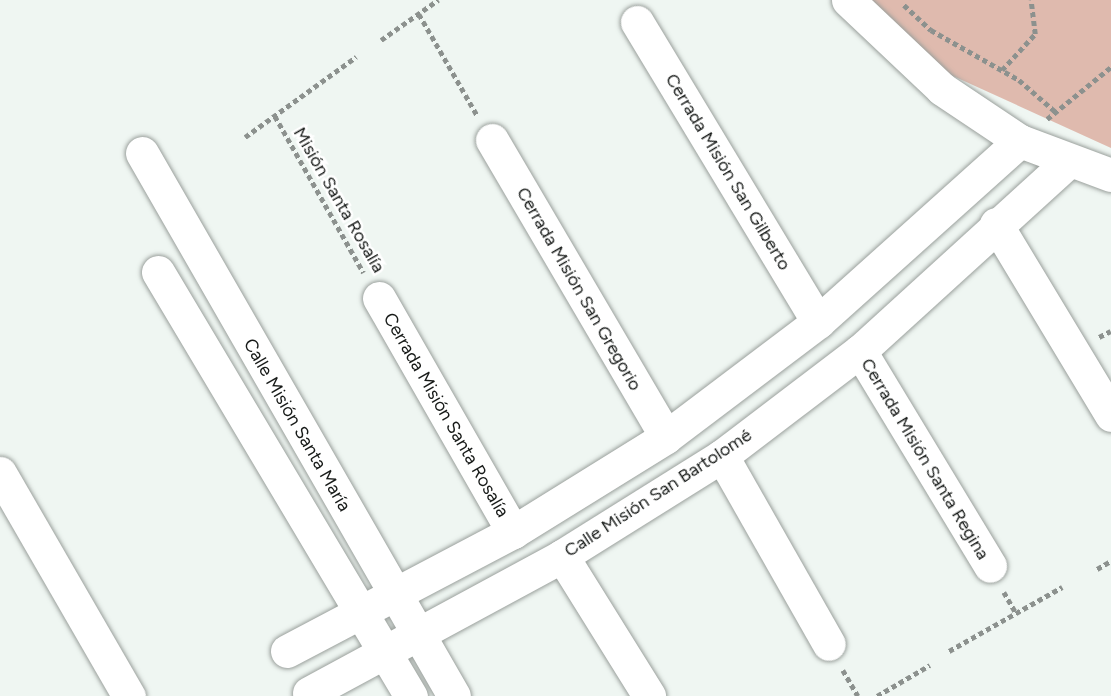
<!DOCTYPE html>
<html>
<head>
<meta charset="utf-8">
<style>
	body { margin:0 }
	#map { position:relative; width:1111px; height:696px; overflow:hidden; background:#eff6f2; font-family:Figtree,sans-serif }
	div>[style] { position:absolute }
	.green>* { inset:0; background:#dfbaae }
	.path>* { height:4.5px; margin-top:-2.25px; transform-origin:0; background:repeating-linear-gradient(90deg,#8c918e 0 5px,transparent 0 8.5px) }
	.roads { filter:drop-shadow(0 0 2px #9aa09c) drop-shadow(0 0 2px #9aa09c) }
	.minor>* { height:33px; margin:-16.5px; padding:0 16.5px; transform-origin:16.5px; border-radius:16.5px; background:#fff }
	span { translate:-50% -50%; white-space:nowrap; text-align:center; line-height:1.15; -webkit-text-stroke:5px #fff; paint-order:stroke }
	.street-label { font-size:18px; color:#171a18 }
</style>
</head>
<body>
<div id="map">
	<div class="green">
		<i style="clip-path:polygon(866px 0,1111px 0,1111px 148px,953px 76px,922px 55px)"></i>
	</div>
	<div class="path">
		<i style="left:904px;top:5px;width:37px;rotate:43deg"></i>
		<i style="left:931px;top:30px;width:101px;rotate:29.6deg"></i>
		<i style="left:1019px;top:80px;width:49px;rotate:40.9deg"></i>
		<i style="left:419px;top:14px;width:116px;rotate:60.1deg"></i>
		<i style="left:381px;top:40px;width:70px;rotate:-35.1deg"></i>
		<i style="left:1002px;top:70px;width:49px;rotate:-47.5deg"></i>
		<i style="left:1035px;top:34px;width:34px;rotate:-97deg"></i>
		<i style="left:275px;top:116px;width:180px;rotate:60.5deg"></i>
		<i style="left:1047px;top:119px;width:82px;rotate:-39.1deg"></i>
		<i style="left:245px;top:137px;width:137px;rotate:-35.8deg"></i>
		<i style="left:1099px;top:337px;width:13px;rotate:-27deg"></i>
		<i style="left:1097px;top:569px;width:16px;rotate:-30deg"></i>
		<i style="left:1004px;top:592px;width:24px;rotate:60deg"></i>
		<i style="left:949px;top:651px;width:130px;rotate:-29.5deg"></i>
		<i style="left:843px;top:670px;width:30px;rotate:60deg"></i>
		<i style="left:877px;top:696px;width:61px;rotate:-30.3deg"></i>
	</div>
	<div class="roads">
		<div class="minor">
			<i style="left:848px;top:0;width:129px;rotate:43.4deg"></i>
			<i style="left:942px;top:89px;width:94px;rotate:33.7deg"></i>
			<i style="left:1020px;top:141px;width:97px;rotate:20.5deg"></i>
			<i style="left:637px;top:22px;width:350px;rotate:58.9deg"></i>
			<i style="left:492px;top:140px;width:344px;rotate:59.6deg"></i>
			<i style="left:142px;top:153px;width:626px;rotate:60.12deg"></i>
			<i style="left:996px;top:224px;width:223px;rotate:58.9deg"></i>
			<i style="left:158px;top:272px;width:494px;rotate:59.2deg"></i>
			<i style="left:379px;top:298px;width:270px;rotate:60.2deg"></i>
			<i style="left:860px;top:351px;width:251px;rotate:58.8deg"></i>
			<i style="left:722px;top:456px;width:216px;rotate:60.4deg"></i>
			<i style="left:0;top:473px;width:258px;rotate:60deg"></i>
			<i style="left:562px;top:556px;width:165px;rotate:58.1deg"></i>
			<i style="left:287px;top:651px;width:255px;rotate:-27.8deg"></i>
			<i style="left:513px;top:532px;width:180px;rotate:-31.8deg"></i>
			<i style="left:666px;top:437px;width:191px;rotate:-37.1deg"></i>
			<i style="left:818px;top:322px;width:271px;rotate:-41.9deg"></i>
			<i style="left:309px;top:693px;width:288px;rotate:-28.4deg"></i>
			<i style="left:562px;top:556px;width:189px;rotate:-32deg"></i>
			<i style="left:722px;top:456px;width:173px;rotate:-37.3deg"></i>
			<i style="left:860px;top:351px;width:281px;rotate:-42.3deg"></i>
		</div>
	</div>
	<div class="street-label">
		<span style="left:728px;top:172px;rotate:59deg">Cerrada Misión San Gilberto</span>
		<span style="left:339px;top:200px;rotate:60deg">Misión Santa Rosalía</span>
		<span style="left:579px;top:289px;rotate:60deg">Cerrada Misión San Gregorio</span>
		<span style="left:446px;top:415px;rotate:60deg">Cerrada Misión Santa Rosalía</span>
		<span style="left:297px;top:425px;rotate:60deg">Calle Misión Santa María</span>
		<span style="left:925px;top:459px;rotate:59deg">Cerrada Misión Santa Regina</span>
		<span style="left:658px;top:493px;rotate:-33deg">Calle Misión San Bartolomé</span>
	</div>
</div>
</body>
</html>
